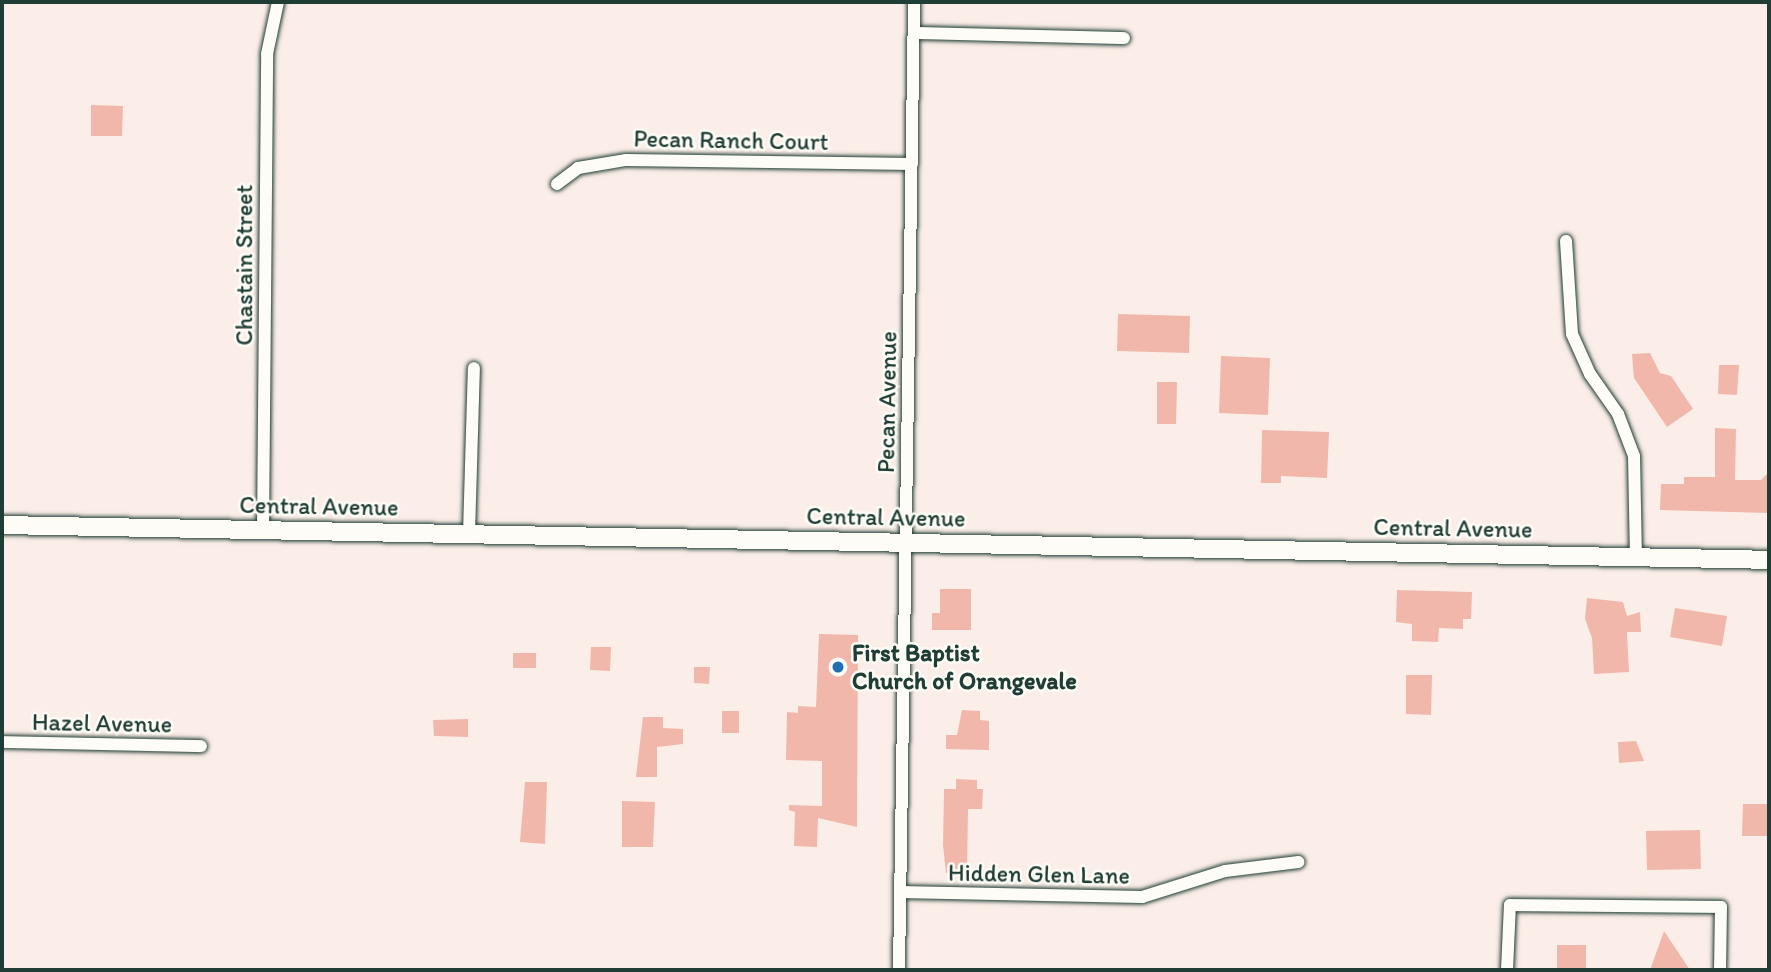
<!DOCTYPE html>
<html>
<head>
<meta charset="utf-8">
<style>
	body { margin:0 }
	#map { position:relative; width:1771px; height:972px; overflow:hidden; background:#fbeee8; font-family:Itim,sans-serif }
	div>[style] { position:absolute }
	.building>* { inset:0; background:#f1b7ab }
	.roads { filter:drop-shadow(0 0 2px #1f3d34) drop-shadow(0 0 2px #1f3d34) }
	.street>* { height:12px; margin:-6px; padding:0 6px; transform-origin:6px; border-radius:6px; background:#fdfcf7 }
	.secondary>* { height:18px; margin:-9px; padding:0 9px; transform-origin:9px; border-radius:9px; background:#fdfcf7 }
	.dots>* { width:19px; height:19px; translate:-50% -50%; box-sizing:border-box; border:4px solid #fdfcf7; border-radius:50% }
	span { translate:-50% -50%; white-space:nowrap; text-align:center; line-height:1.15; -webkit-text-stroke:5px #fdfcf7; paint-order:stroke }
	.street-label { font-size:24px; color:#1f3d34 }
	.poi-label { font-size:24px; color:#1f3d34; font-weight:700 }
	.left { translate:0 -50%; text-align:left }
	.frame { position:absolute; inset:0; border:4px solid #1f3d34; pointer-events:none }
</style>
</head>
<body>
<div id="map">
	<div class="building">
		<i style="clip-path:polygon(91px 105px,123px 106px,122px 136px,91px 136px)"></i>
		<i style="clip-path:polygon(1118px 314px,1190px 316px,1189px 353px,1117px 351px)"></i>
		<i style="clip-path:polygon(1650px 353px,1660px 373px,1671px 376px,1693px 409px,1667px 427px,1634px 378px,1632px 354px)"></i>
		<i style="clip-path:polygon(1221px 356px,1270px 358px,1268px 415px,1219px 413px)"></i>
		<i style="clip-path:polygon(1719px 365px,1739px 365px,1737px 395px,1718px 394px)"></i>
		<i style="clip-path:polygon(1157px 382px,1177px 382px,1176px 424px,1157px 424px)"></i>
		<i style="clip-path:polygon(1715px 428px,1736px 429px,1735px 480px,1761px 480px,1769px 472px,1769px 513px,1660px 510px,1661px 484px,1684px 484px,1684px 477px,1715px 477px)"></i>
		<i style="clip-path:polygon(1262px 430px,1329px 432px,1327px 478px,1281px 476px,1281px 483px,1261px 483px)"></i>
		<i style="clip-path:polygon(940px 589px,971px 589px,971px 630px,932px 630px,932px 613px,940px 613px)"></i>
		<i style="clip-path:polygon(1397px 590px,1472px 592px,1471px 619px,1463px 619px,1463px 629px,1439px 628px,1438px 642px,1412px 641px,1412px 624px,1396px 622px)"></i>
		<i style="clip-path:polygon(1587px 598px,1623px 602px,1627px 616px,1640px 612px,1641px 632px,1627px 632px,1629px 672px,1594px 674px,1592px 638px,1585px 619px)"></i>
		<i style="clip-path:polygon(1675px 608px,1727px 616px,1722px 646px,1670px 637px)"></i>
		<i style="clip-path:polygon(819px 634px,858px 635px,857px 827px,818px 818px,817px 847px,794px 846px,795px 812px,789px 810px,789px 805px,822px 806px,822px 761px,786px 760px,787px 712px,798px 713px,798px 706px,816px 707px)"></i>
		<i style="clip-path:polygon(591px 647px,611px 647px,610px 671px,590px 670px)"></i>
		<i style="clip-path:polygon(513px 653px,536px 653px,536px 668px,513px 668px)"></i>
		<i style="clip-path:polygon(694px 667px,710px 667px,709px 684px,694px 683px)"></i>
		<i style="clip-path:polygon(1406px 675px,1432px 675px,1431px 715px,1406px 714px)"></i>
		<i style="clip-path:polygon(962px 710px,980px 711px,980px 720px,989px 721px,989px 750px,946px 749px,946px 735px,957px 735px)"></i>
		<i style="clip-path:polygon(722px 711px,739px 711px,739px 733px,722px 733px)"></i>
		<i style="clip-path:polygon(643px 717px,663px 717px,663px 728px,683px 729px,683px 744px,657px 747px,657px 777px,636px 777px)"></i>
		<i style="clip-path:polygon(468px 719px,468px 737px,434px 736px,433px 720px)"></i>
		<i style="clip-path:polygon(1636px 741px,1644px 761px,1619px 763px,1618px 742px)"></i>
		<i style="clip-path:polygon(956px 779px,977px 780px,977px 789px,983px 789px,982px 809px,968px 809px,967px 874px,946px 873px,943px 845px,944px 789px,956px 789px)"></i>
		<i style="clip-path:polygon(525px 782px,547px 782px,545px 844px,520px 842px)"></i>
		<i style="clip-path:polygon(622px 801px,655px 802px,653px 847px,622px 847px)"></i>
		<i style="clip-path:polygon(1743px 804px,1769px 804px,1769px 836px,1742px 836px)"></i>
		<i style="clip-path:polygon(1700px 830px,1701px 869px,1647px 870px,1646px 831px)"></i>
		<i style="clip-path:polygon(1664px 931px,1690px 970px,1650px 970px)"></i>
		<i style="clip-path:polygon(1557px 945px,1586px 945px,1586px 970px,1557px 970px)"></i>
	</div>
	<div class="roads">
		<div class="street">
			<i style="left:914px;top:33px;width:210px;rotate:1.4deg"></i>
			<i style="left:557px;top:184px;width:26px;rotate:-37deg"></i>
			<i style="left:578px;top:168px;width:49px;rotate:-9.5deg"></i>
			<i style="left:626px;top:160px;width:286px;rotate:0.8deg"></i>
			<i style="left:1566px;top:241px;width:93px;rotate:86.3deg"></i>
			<i style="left:1572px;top:334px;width:44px;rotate:65.8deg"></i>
			<i style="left:1590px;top:374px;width:49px;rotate:55deg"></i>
			<i style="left:1618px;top:414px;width:45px;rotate:69.1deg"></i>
			<i style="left:1634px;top:456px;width:101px;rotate:88.9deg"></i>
			<i style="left:263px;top:530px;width:476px;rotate:-89.5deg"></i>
			<i style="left:267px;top:54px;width:53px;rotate:-78.1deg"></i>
			<i style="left:469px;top:533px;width:165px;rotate:-88.3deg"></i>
			<i style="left:2px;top:742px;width:199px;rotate:1.2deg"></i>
			<i style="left:900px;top:892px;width:242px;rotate:1.2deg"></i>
			<i style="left:1142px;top:897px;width:87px;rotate:-17.4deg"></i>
			<i style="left:1225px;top:871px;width:74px;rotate:-7deg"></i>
			<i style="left:899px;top:970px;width:968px;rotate:-89.11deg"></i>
			<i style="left:1507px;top:970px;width:65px;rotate:-87.4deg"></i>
			<i style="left:1510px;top:905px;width:211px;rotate:0.5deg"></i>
			<i style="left:1721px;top:907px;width:63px;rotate:90.9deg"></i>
		</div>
		<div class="secondary">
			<i style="left:2px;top:525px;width:1767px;rotate:1.13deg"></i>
		</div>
	</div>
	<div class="dots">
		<i style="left:838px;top:667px;background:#1f6fb2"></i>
	</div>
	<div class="street-label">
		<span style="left:731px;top:140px;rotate:1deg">Pecan Ranch Court</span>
		<span style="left:244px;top:265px;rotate:-90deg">Chastain Street</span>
		<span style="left:887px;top:402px;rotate:-89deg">Pecan Avenue</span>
		<span style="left:319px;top:506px;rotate:1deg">Central Avenue</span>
		<span style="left:886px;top:517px;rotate:1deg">Central Avenue</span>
		<span style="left:1453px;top:528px;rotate:1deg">Central Avenue</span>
		<span style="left:102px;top:723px;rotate:1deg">Hazel Avenue</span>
		<span style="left:1039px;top:874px;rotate:1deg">Hidden Glen Lane</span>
	</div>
	<div class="poi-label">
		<span class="left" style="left:852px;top:667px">First Baptist<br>Church of Orangevale</span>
	</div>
	<div class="frame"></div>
</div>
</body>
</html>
